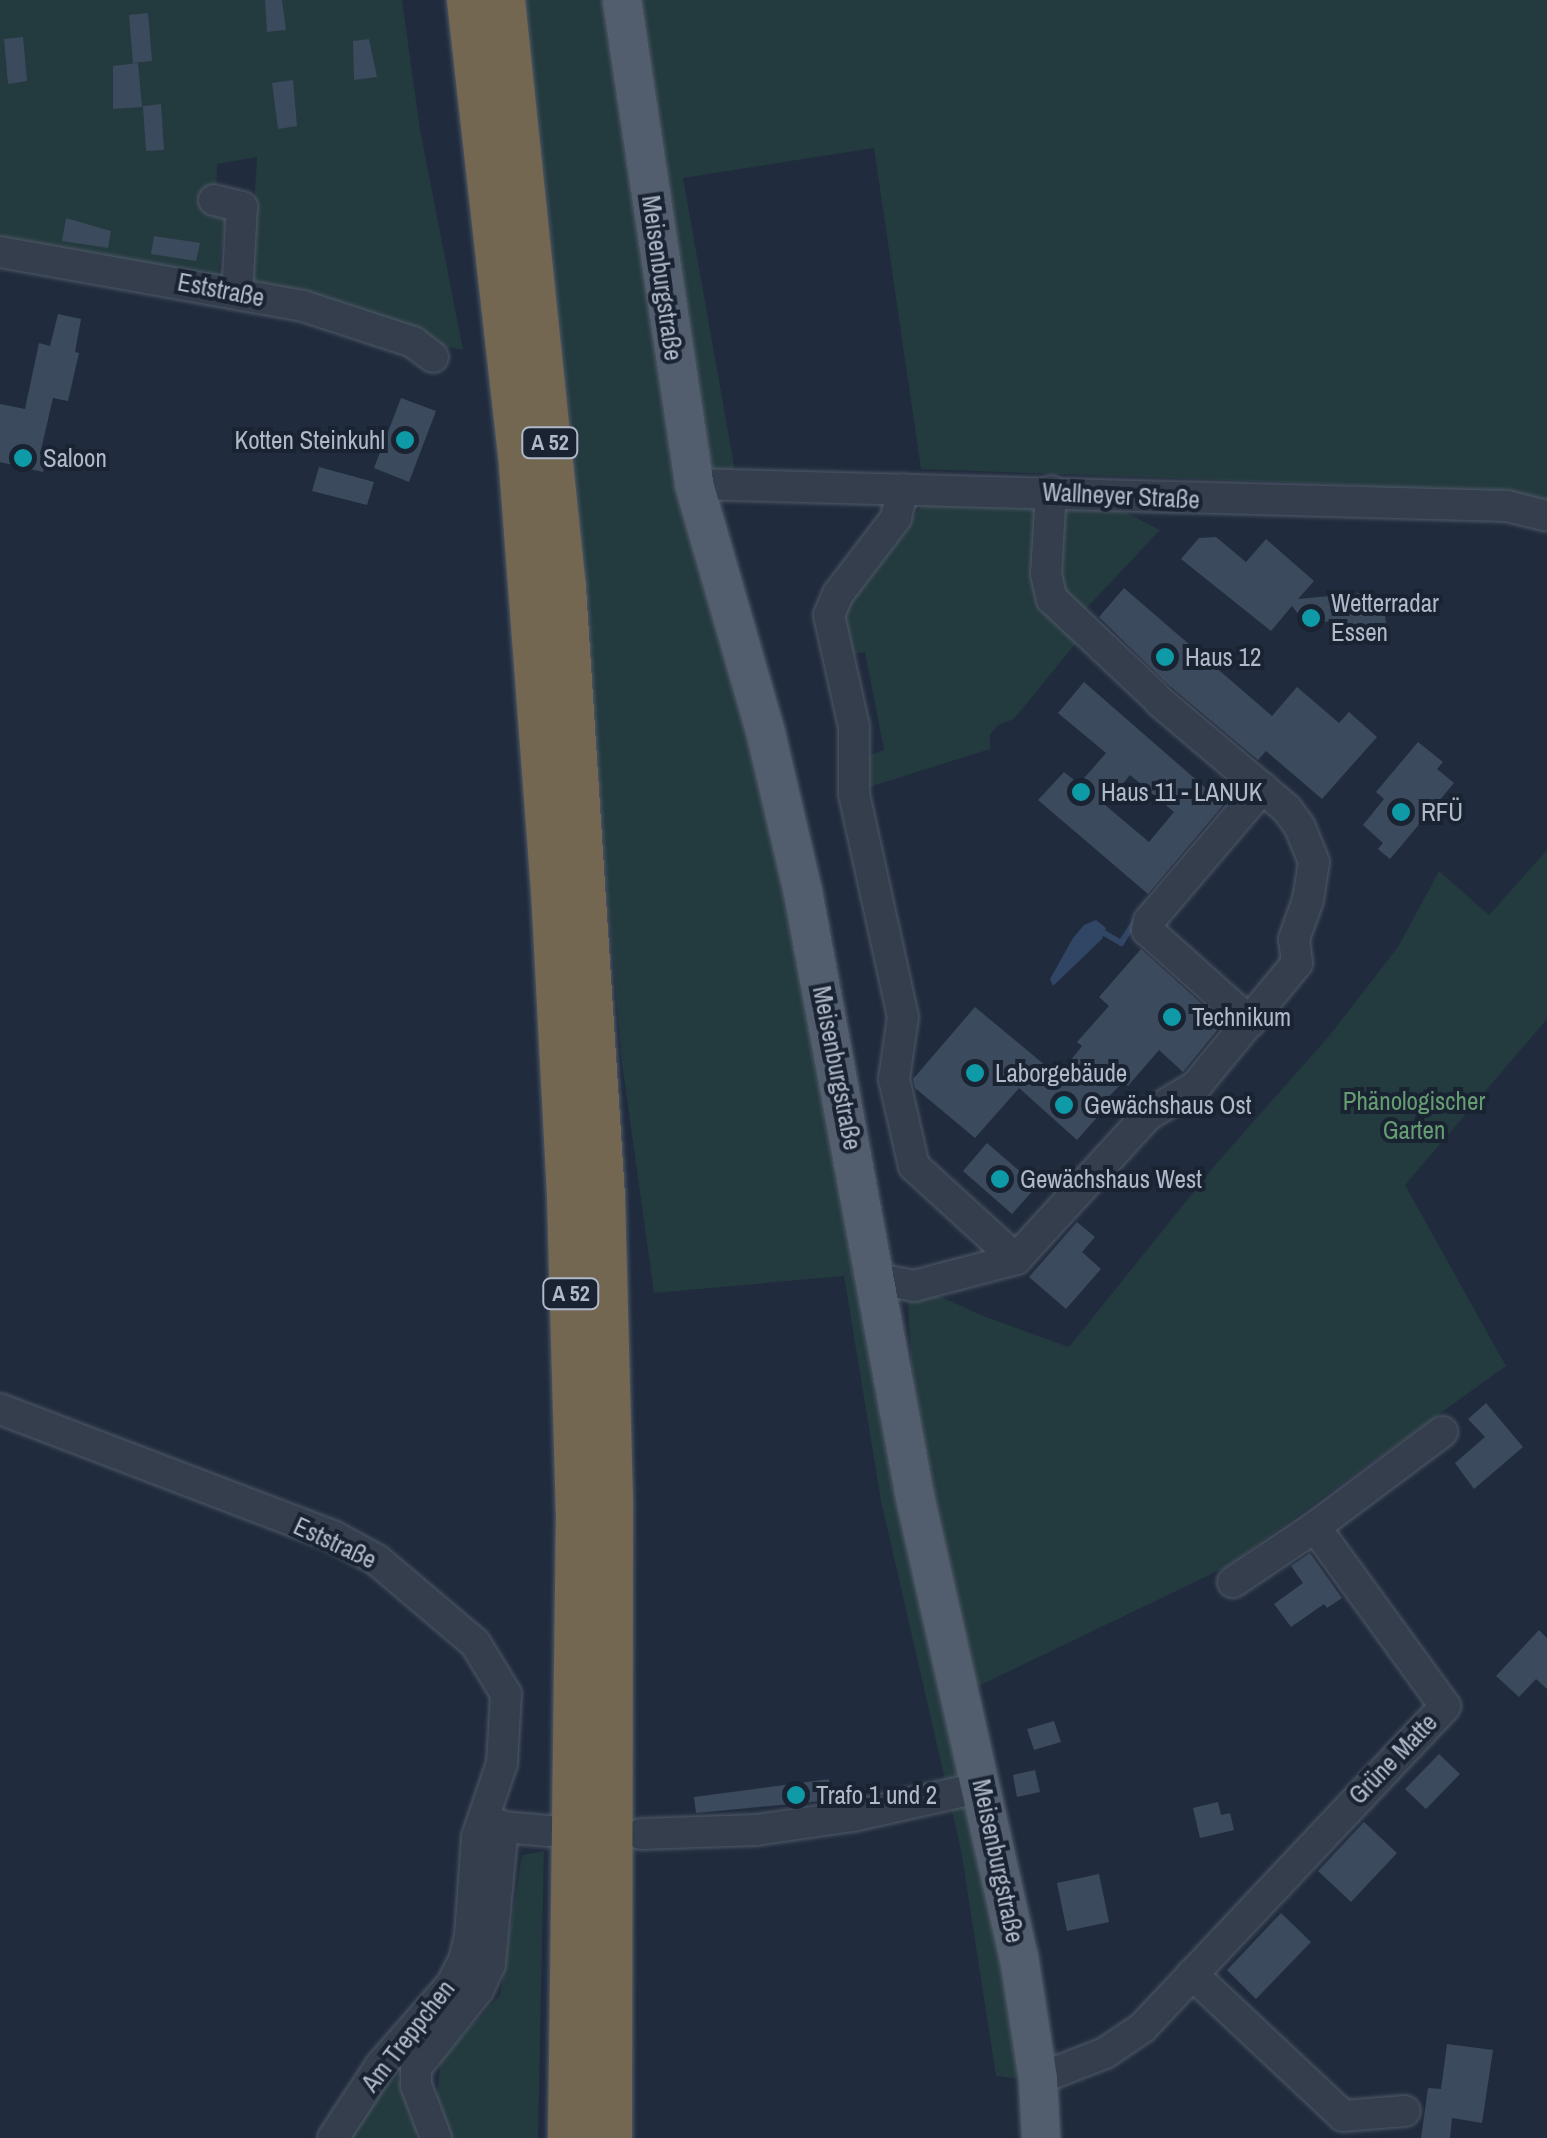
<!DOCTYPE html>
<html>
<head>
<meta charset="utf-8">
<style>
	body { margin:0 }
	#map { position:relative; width:1547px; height:2138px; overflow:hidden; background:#202c3d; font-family:"Archivo Narrow",sans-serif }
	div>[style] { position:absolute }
	.green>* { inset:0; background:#233a3e }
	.water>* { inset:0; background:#314564 }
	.stream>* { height:6px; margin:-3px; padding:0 3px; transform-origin:3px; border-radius:3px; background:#314564 }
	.building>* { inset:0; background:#3c4a5d }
	.roads { filter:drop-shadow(0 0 2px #505968) drop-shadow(0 0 2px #505968) }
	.minor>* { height:30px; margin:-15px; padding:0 15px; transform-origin:15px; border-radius:15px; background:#353e4d }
	.major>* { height:38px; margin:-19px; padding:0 19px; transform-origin:19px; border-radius:19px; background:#525d6d }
	.highway>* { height:42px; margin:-21px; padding:0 21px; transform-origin:21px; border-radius:21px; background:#746751 }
	.dots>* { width:28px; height:28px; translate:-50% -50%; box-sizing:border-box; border:5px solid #1a2332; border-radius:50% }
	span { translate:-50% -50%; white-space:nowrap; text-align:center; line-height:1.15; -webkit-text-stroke:8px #1a2332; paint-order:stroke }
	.shield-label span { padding:2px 8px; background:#1a2332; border:2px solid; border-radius:8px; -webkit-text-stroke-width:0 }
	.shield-label { font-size:22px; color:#b0b9c9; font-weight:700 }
	.street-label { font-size:25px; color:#b0b9c9 }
	.poi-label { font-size:25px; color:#b0b9c9 }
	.right { translate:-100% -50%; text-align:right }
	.left { translate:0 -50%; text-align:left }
	.park-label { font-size:25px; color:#659c72 }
</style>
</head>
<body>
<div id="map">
	<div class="green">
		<i style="clip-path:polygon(0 0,402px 0,420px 129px,463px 350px,414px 341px,249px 295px,257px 157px,217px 164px,216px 196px,228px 203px,216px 289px,0 251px)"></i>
		<i style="clip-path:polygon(521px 0,1547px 0,1547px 506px,1358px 485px,921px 469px,874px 148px,683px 178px,734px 465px,732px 476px,693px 482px,728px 621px,1035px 2081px,996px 2076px,961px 1850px,881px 1501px,844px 1276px,654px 1293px,622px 1063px,585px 634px)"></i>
		<i style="clip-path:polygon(1100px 499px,1160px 530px,1080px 615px,1080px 638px,1014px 719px,998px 725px,990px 735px,990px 749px,866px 788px,869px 756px,884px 750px,865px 652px,849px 655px,841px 620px,844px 604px,925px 502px)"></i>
		<i style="clip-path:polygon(1547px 850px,1547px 1019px,1405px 1185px,1506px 1366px,1226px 1567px,962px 1694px,918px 1497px,907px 1281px,983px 1316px,1069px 1347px,1216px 1164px,1329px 1036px,1398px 947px,1439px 871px,1489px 915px)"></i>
		<i style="clip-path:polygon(544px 1851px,538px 2138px,451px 2138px,437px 2098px,441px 2059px,500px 1995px,522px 1855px)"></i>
		<i style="clip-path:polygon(393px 2066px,419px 2128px,415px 2138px,347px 2138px)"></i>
	</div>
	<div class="water">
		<i style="clip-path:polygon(1096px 920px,1106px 928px,1102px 939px,1053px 986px,1050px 979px,1073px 938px,1084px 925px)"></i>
	</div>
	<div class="stream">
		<i style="left:1229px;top:810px;width:14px;rotate:-86deg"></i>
		<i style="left:1104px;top:933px;width:20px;rotate:30deg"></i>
		<i style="left:1121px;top:943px;width:27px;rotate:-57deg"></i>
	</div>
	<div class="building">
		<i style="clip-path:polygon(265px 0,282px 0,286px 30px,267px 32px)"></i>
		<i style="clip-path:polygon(148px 13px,152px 61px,133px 63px,129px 15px)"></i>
		<i style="clip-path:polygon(23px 37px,27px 81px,8px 84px,4px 39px)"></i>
		<i style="clip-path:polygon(369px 39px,377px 77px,354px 80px,353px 41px)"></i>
		<i style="clip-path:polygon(138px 63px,142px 107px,113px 109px,113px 66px)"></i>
		<i style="clip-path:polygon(293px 80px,297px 126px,278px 129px,272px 83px)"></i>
		<i style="clip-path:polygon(161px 104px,164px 150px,146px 151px,143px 106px)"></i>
		<i style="clip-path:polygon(66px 218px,111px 231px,108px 248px,62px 241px)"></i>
		<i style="clip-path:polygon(154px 236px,200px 243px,196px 261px,151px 254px)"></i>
		<i style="clip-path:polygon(58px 314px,81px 319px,75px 352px,79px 353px,68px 401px,53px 398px,40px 454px,47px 455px,43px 472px,0 462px,0 404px,25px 409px,39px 343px,50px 346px)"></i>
		<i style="clip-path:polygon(401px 398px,436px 411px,409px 482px,374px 468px)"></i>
		<i style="clip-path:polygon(319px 467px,374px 482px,367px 505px,312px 491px)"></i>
		<i style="clip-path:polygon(1216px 537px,1246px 562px,1266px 539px,1314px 581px,1298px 599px,1361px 593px,1363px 609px,1384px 606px,1386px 624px,1333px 631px,1332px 621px,1306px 624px,1292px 606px,1271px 631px,1181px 559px,1199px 538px)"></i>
		<i style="clip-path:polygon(1124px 588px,1272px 716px,1297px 687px,1339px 723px,1349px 712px,1377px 737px,1322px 799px,1266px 751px,1258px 760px,1170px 686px,1099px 617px)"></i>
		<i style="clip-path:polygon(evenodd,1084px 682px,1224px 804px,1148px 894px,1038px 800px,1064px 772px,1079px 784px,1106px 753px,1058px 713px,1084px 682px,1130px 775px,1174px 812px,1149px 842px,1105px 805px,1130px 775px)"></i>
		<i style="clip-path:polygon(1418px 742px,1443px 762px,1437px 769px,1454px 783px,1390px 859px,1378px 849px,1383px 843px,1363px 825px,1384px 799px,1376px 792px)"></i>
		<i style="clip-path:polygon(1141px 949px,1223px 1023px,1183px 1072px,1159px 1050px,1128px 1086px,1123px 1082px,1096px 1110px,1100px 1114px,1077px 1140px,1019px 1088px,975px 1138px,915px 1088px,913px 1079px,975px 1007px,1058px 1076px,1082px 1046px,1077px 1042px,1109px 1006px,1099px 997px)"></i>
		<i style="clip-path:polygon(987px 1143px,1037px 1186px,1012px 1214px,963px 1171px)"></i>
		<i style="clip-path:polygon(1077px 1222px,1095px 1237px,1082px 1252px,1101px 1269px,1066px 1309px,1029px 1277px)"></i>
		<i style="clip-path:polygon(1486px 1403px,1523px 1447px,1474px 1489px,1455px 1463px,1485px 1437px,1468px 1419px)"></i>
		<i style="clip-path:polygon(1310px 1553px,1342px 1598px,1327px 1608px,1324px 1604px,1291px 1627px,1274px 1604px,1303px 1583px,1291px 1566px)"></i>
		<i style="clip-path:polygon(1539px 1630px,1547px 1638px,1547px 1689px,1536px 1679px,1519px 1697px,1496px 1676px)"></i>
		<i style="clip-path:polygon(1054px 1721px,1061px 1742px,1034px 1750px,1027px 1729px)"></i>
		<i style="clip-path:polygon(1439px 1754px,1460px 1774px,1426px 1809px,1405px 1789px)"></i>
		<i style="clip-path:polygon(1035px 1770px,1040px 1792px,1017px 1797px,1013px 1775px)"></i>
		<i style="clip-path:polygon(829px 1779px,831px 1800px,696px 1813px,694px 1797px)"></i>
		<i style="clip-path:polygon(1218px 1802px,1221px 1815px,1230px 1813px,1234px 1830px,1200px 1838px,1193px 1808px)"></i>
		<i style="clip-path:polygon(1364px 1822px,1397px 1853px,1351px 1902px,1318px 1871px)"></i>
		<i style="clip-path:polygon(1099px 1874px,1109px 1922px,1067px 1931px,1057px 1883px)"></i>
		<i style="clip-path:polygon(1281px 1913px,1311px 1942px,1256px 1999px,1227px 1970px)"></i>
		<i style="clip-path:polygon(1447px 2044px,1493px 2050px,1482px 2123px,1452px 2118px,1450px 2138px,1421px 2138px,1428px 2088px,1441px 2089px)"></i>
	</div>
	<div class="roads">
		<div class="minor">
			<i style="left:214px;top:200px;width:29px;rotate:14deg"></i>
			<i style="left:242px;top:207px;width:86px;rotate:93.3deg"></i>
			<i style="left:0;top:252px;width:308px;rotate:10.1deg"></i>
			<i style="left:303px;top:306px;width:116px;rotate:18.1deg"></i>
			<i style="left:413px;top:342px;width:25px;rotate:37deg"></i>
			<i style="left:694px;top:484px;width:813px;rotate:1.55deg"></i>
			<i style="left:1507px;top:506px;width:41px;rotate:14deg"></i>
			<i style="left:903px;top:489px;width:30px;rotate:104deg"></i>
			<i style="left:896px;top:518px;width:96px;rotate:127.3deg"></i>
			<i style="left:838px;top:594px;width:23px;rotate:113deg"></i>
			<i style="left:829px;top:615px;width:115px;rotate:77.4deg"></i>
			<i style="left:854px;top:727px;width:67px;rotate:90deg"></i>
			<i style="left:854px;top:794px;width:228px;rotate:77.6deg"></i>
			<i style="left:903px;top:1017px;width:63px;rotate:98.3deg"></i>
			<i style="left:894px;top:1079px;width:89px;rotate:77.1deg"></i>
			<i style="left:914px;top:1166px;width:138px;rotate:42.4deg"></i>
			<i style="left:1016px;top:1259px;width:195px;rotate:-47.5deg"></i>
			<i style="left:1148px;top:1115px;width:56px;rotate:-31.1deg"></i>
			<i style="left:1196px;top:1086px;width:159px;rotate:-50.6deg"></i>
			<i style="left:1297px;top:963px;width:24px;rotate:-97deg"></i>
			<i style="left:1294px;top:939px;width:41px;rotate:-70.3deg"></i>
			<i style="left:1308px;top:900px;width:38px;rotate:-81deg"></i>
			<i style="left:1314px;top:862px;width:38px;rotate:-112deg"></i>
			<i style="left:1300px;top:827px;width:22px;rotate:-126deg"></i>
			<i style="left:1287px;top:809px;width:167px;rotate:-139.8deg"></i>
			<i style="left:1051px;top:491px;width:83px;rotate:93.4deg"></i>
			<i style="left:1046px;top:574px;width:26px;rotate:77deg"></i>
			<i style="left:1052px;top:599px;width:141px;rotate:43.3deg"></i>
			<i style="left:1250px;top:1022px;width:138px;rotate:-138.2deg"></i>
			<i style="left:1147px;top:930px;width:9px;rotate:-77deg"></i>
			<i style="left:1149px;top:921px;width:175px;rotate:-49.6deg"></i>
			<i style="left:878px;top:1279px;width:37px;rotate:11deg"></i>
			<i style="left:914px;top:1286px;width:106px;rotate:-14.8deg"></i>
			<i style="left:0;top:1409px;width:356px;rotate:20.9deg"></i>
			<i style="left:333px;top:1536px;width:50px;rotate:28.6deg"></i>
			<i style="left:377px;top:1560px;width:128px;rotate:40.3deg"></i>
			<i style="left:475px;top:1643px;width:60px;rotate:58.7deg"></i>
			<i style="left:506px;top:1694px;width:69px;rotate:93.3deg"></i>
			<i style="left:502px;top:1763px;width:78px;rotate:108.7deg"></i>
			<i style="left:477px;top:1837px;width:98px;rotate:94.1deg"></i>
			<i style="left:470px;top:1935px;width:26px;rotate:103deg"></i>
			<i style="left:464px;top:1960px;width:27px;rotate:117deg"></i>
			<i style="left:452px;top:1984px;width:108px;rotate:131.2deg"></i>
			<i style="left:381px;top:2065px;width:87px;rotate:123.3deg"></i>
			<i style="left:1315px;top:1527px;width:159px;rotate:-36.8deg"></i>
			<i style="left:485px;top:1819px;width:20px;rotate:24deg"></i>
			<i style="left:503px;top:1827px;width:45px;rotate:5.1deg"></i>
			<i style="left:641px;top:1834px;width:115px;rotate:-2deg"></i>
			<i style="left:756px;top:1830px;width:98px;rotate:-8.2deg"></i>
			<i style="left:853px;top:1816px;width:133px;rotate:-12.6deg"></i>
			<i style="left:1192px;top:1974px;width:207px;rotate:43.2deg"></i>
			<i style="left:1343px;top:2116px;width:62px;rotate:-4.6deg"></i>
			<i style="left:1038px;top:2079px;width:72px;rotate:-21.2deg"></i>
			<i style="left:1105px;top:2053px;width:45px;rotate:-34deg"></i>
			<i style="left:1142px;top:2028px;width:442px;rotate:-46.7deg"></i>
			<i style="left:1445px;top:1706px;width:221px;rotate:-126deg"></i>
			<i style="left:1315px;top:1527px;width:99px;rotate:146.1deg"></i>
			<i style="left:436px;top:2138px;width:57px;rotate:-110.7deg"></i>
			<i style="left:416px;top:2085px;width:17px;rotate:-90deg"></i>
			<i style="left:416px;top:2068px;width:100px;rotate:-51.5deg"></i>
			<i style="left:478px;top:1990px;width:29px;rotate:-65deg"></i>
			<i style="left:490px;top:1964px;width:138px;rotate:-84.6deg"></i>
		</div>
		<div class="major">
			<i style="left:622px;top:0;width:489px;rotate:81.5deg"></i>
			<i style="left:694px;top:484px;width:260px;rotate:73.9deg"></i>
			<i style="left:766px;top:734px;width:162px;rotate:76.8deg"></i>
			<i style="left:803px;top:892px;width:615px;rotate:79.51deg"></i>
			<i style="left:915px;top:1497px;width:472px;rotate:77.3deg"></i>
			<i style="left:1019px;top:1957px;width:123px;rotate:81.1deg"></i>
			<i style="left:1038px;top:2079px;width:59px;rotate:87.1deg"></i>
		</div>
		<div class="highway">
			<i style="left:468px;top:0;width:455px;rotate:83.6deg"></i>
			<i style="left:519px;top:452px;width:439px;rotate:85.7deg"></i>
			<i style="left:552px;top:890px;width:307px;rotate:87deg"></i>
			<i style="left:568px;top:1197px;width:314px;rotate:88.4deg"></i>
			<i style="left:577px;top:1511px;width:627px;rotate:90.73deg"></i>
			<i style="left:504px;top:0;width:591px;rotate:84.08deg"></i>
			<i style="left:565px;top:588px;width:609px;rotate:86.33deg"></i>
			<i style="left:604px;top:1196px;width:307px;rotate:88.5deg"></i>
			<i style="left:612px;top:1503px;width:635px;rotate:90.09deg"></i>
		</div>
	</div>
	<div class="dots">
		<i style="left:405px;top:440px;background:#0f9aa8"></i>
		<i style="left:23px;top:458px;background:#0f9aa8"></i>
		<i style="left:1311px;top:618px;background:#0f9aa8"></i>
		<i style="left:1165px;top:657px;background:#0f9aa8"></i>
		<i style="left:1081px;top:792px;background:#0f9aa8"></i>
		<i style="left:1401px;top:812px;background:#0f9aa8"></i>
		<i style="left:1172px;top:1017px;background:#0f9aa8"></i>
		<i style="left:975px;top:1073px;background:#0f9aa8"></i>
		<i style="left:1064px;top:1105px;background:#0f9aa8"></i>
		<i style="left:1000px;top:1179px;background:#0f9aa8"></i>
		<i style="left:796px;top:1795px;background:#0f9aa8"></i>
	</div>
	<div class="shield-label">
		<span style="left:550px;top:443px">A 52</span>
		<span style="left:571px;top:1294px">A 52</span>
	</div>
	<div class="street-label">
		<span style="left:662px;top:278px;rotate:82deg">Meisenburgstraße</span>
		<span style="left:221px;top:290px;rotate:11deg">Eststraße</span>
		<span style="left:1121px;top:496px;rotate:3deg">Wallneyer Straße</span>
		<span style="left:837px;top:1068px;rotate:79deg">Meisenburgstraße</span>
		<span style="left:335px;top:1543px;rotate:25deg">Eststraße</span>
		<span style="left:1393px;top:1759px;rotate:-46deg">Grüne Matte</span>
		<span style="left:998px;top:1861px;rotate:78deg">Meisenburgstraße</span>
		<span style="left:408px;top:2036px;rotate:-52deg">Am Treppchen</span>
	</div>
	<div class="poi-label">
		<span class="right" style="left:385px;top:440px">Kotten Steinkuhl</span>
		<span class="left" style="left:43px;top:458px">Saloon</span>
		<span class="left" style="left:1331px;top:618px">Wetterradar<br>Essen</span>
		<span class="left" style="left:1185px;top:657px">Haus 12</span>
		<span class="left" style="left:1101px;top:792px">Haus 11 - LANUK</span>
		<span class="left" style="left:1421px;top:812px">RFÜ</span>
		<span class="left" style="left:1192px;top:1017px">Technikum</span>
		<span class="left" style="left:995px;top:1073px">Laborgebäude</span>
		<span class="left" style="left:1084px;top:1105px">Gewächshaus Ost</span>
		<span class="left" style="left:1020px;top:1179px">Gewächshaus West</span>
		<span class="left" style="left:816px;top:1795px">Trafo 1 und 2</span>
	</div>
	<div class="park-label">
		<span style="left:1414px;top:1116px">Phänologischer<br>Garten</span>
	</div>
</div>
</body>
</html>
